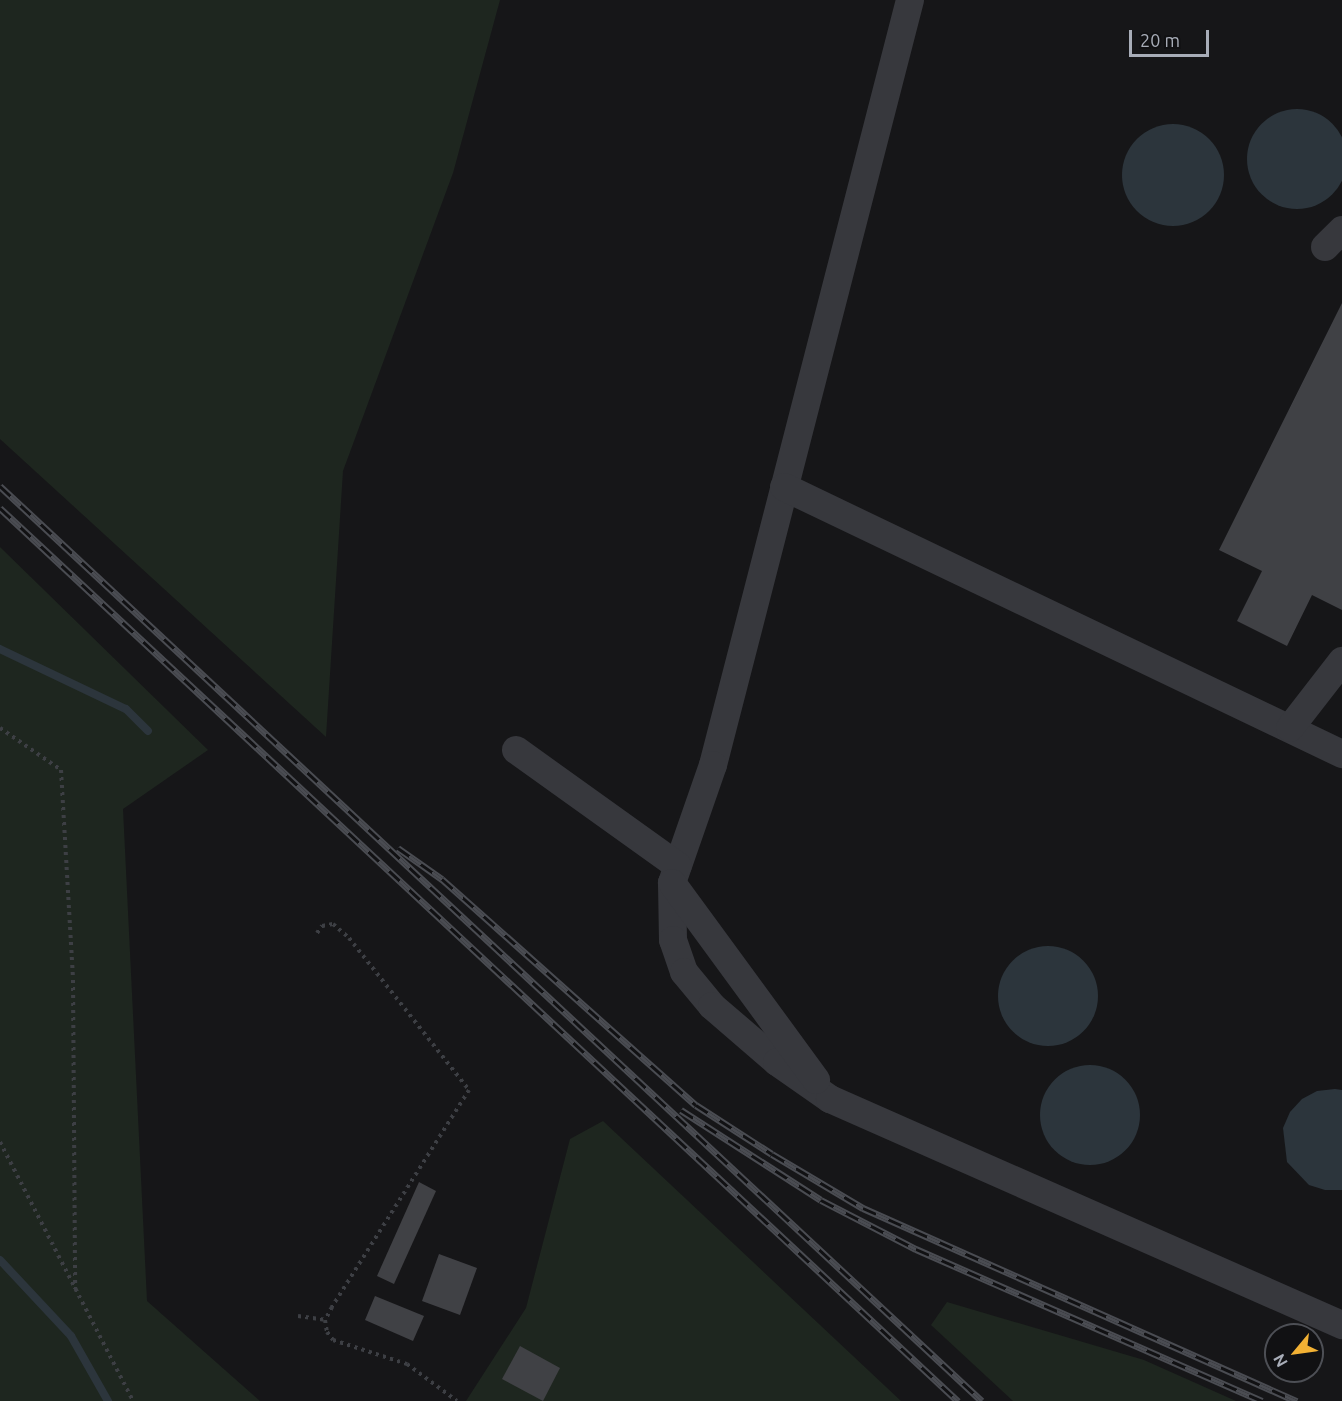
<!DOCTYPE html>
<html>
<head>
<meta charset="utf-8">
<style>
	body { margin:0 }
	#map { position:relative; width:1342px; height:1401px; overflow:hidden; background:#161618; font-family:Ubuntu,sans-serif }
	div>[style] { position:absolute }
	.green>* { inset:0; background:#1e261f }
	.water>* { inset:0; background:#2c353c }
	.round { border-radius:50% }
	.stream>* { height:8px; margin:-4px; padding:0 4px; transform-origin:4px; border-radius:4px; background:#2c353c }
	.building>* { inset:0; background:#404145 }
	.path>* { height:4px; margin-top:-2px; transform-origin:0; background:repeating-linear-gradient(90deg,#3d3f44 0 3px,transparent 0 7.5px) }
	.minor>* { height:28px; margin:-14px; padding:0 14px; transform-origin:14px; border-radius:14px; background:#37383d }
	.rail>* { height:7px; margin-top:-3.5px; transform-origin:0; background:repeating-linear-gradient(90deg,#111113 0 14px,#4a4c52 0 28px); box-sizing:border-box; border-block:2px solid #4a4c52 }
	span { translate:-50% -50%; white-space:nowrap; text-align:center; line-height:1.15; -webkit-text-stroke:4.5px #111113; paint-order:stroke }
	.north { position:absolute; left:1264px; top:1323px; width:60px; height:60px; box-sizing:border-box; background:#111113; border:2px solid #4d4f55; border-radius:50%; rotate:241deg; font-size:16px; font-weight:700; line-height:24px; text-align:center; color:#a8adb8 }
	.north::after { content:''; display:block; margin:auto; width:21px; height:27px; background:#f2b134; clip-path:polygon(50% 0,100% 100%,50% 72%,0 100%) }
	.scale { position:absolute; left:1129px; top:30px; width:80px; height:27px; box-sizing:border-box; border:3px solid #a8adb8; border-top:0; padding-left:8px; font-size:18px; line-height:21px; white-space:nowrap; color:#a8adb8; -webkit-text-stroke:4px #111113; paint-order:stroke }
</style>
</head>
<body>
<div id="map">
	<div class="green">
		<i style="clip-path:polygon(0 0,500px 0,453px 173px,343px 471px,326px 737px,0 439px)"></i>
		<i style="clip-path:polygon(0 547px,208px 750px,123px 809px,147px 1301px,260px 1401px,0 1401px)"></i>
		<i style="clip-path:polygon(603px 1121px,901px 1401px,466px 1401px,526px 1308px,570px 1139px)"></i>
		<i style="clip-path:polygon(947px 1302px,1144px 1360px,1236px 1401px,1013px 1401px,931px 1325px)"></i>
	</div>
	<div class="water">
		<i class="round" style="left:1247px;top:109px;width:100px;height:100px"></i>
		<i class="round" style="left:1122px;top:124px;width:102px;height:102px"></i>
		<i class="round" style="left:998px;top:946px;width:100px;height:100px"></i>
		<i class="round" style="left:1040px;top:1065px;width:100px;height:100px"></i>
		<i style="clip-path:polygon(1335px 1089px,1342px 1090px,1342px 1190px,1325px 1190px,1309px 1185px,1287px 1162px,1283px 1128px,1290px 1112px,1302px 1099px,1317px 1091px)"></i>
	</div>
	<div class="stream">
		<i style="left:0;top:649px;width:140px;rotate:25.5deg"></i>
		<i style="left:126px;top:709px;width:31px;rotate:45deg"></i>
		<i style="left:0;top:1260px;width:104px;rotate:46.9deg"></i>
		<i style="left:71px;top:1336px;width:75px;rotate:60.4deg"></i>
	</div>
	<div class="building">
		<i style="clip-path:polygon(1342px 303px,1342px 610px,1312px 595px,1287px 646px,1237px 621px,1262px 571px,1219px 550px)"></i>
		<i style="clip-path:polygon(419px 1182px,436px 1191px,394px 1284px,377px 1276px)"></i>
		<i style="clip-path:polygon(439px 1254px,477px 1268px,460px 1315px,422px 1301px)"></i>
		<i style="clip-path:polygon(375px 1296px,424px 1316px,413px 1341px,365px 1320px)"></i>
		<i style="clip-path:polygon(520px 1346px,560px 1368px,543px 1401px,502px 1379px)"></i>
	</div>
	<div class="path">
		<i style="left:0;top:728px;width:74px;rotate:34.5deg"></i>
		<i style="left:61px;top:770px;width:210px;rotate:86.7deg"></i>
		<i style="left:73px;top:980px;width:309px;rotate:89.6deg"></i>
		<i style="left:317px;top:933px;width:9px;rotate:-54deg"></i>
		<i style="left:322px;top:926px;width:11px;rotate:-10deg"></i>
		<i style="left:333px;top:924px;width:21px;rotate:41deg"></i>
		<i style="left:349px;top:938px;width:194px;rotate:51.7deg"></i>
		<i style="left:469px;top:1090px;width:257px;rotate:122.3deg"></i>
		<i style="left:332px;top:1307px;width:15px;rotate:118deg"></i>
		<i style="left:325px;top:1320px;width:12px;rotate:81deg"></i>
		<i style="left:327px;top:1332px;width:10px;rotate:53deg"></i>
		<i style="left:333px;top:1340px;width:78px;rotate:18deg"></i>
		<i style="left:407px;top:1364px;width:62px;rotate:36.5deg"></i>
		<i style="left:0;top:1142px;width:291px;rotate:62.8deg"></i>
		<i style="left:298px;top:1316px;width:27px;rotate:8deg"></i>
	</div>
	<div class="minor">
		<i style="left:910px;top:0;width:790px;rotate:104.44deg"></i>
		<i style="left:713px;top:765px;width:125px;rotate:109.2deg"></i>
		<i style="left:672px;top:883px;width:57px;rotate:89deg"></i>
		<i style="left:673px;top:940px;width:34px;rotate:71deg"></i>
		<i style="left:684px;top:972px;width:44px;rotate:50.5deg"></i>
		<i style="left:712px;top:1006px;width:86px;rotate:40.7deg"></i>
		<i style="left:777px;top:1062px;width:65px;rotate:34.9deg"></i>
		<i style="left:830px;top:1099px;width:560px;rotate:23.82deg"></i>
		<i style="left:1325px;top:247px;width:24px;rotate:-45deg"></i>
		<i style="left:784px;top:487px;width:619px;rotate:25.57deg"></i>
		<i style="left:1290px;top:728px;width:85px;rotate:-52.2deg"></i>
		<i style="left:516px;top:750px;width:199px;rotate:35.6deg"></i>
		<i style="left:672px;top:883px;width:244px;rotate:53.8deg"></i>
	</div>
	<div class="rail">
		<i style="left:0;top:486px;width:1342px;rotate:42.98deg"></i>
		<i style="left:0;top:508px;width:1310px;rotate:42.99deg"></i>
		<i style="left:398px;top:848px;width:54px;rotate:35.2deg"></i>
		<i style="left:442px;top:879px;width:340px;rotate:41.7deg"></i>
		<i style="left:696px;top:1105px;width:90px;rotate:32.8deg"></i>
		<i style="left:772px;top:1154px;width:106px;rotate:30.7deg"></i>
		<i style="left:863px;top:1208px;width:475px;rotate:24deg"></i>
		<i style="left:681px;top:1110px;width:166px;rotate:32.7deg"></i>
		<i style="left:821px;top:1200px;width:107px;rotate:27.3deg"></i>
		<i style="left:916px;top:1249px;width:378px;rotate:23.7deg"></i>
	</div>
	<div class="north">N</div>
	<div class="scale">20 m</div>
</div>
</body>
</html>
